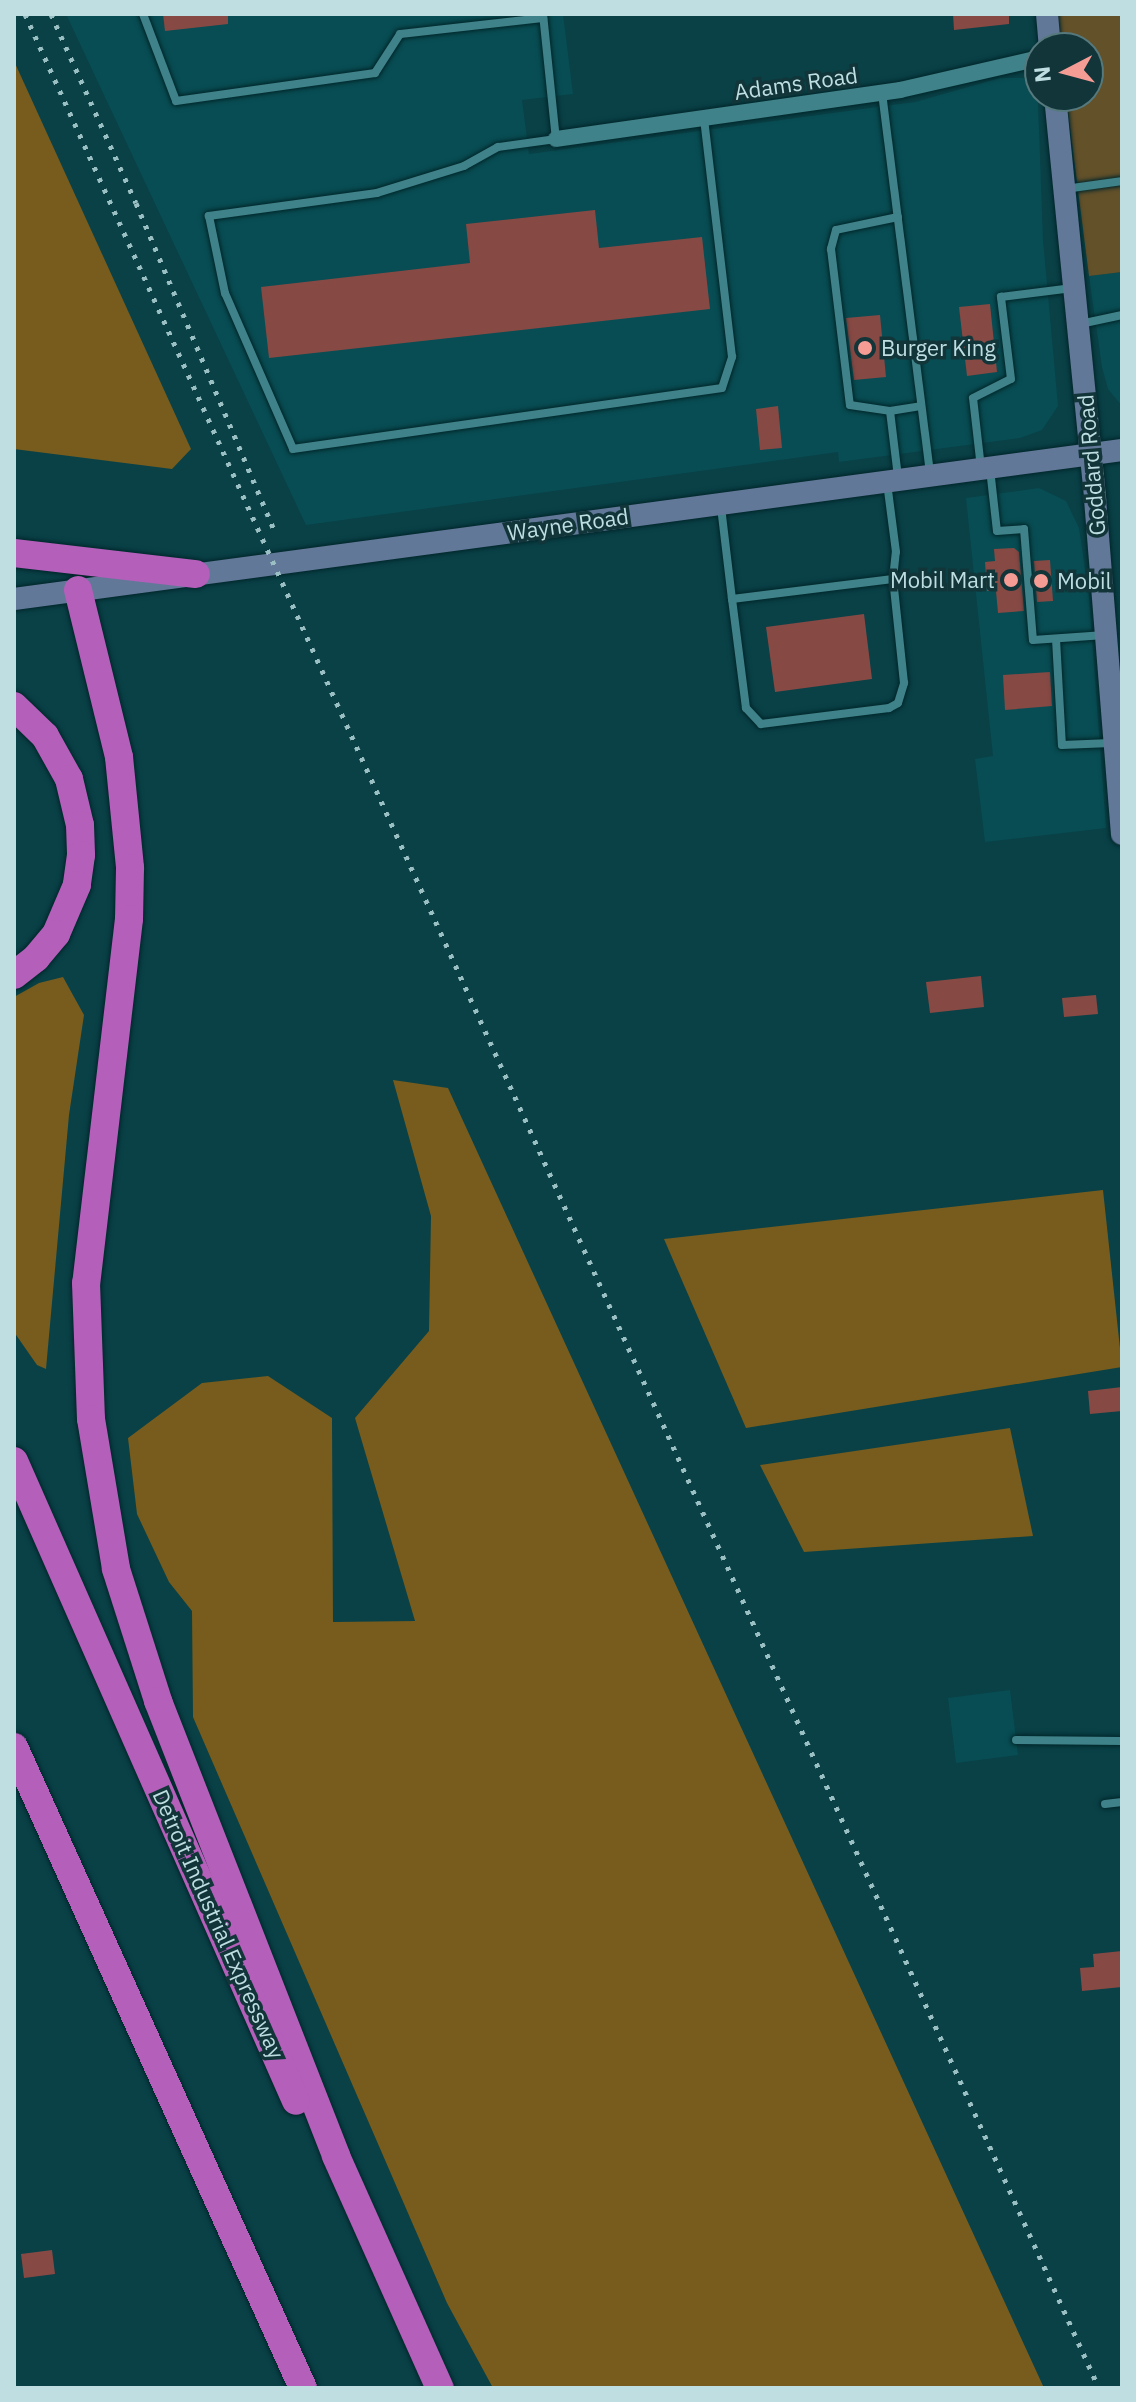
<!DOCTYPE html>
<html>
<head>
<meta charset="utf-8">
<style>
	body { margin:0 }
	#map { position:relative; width:1136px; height:2402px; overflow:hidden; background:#094147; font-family:"IBM Plex Sans",sans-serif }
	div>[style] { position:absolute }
	.built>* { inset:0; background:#084d53 }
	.green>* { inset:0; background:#63512a }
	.forest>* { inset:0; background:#775c1d }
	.building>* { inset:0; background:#874944 }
	.roads { filter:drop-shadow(0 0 2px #01262a) drop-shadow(0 0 2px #01262a) }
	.lane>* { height:8px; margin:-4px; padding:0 4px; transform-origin:4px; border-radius:4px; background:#3f8289 }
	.street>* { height:16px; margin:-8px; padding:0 8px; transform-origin:8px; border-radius:8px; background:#3f8289 }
	.secondary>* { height:22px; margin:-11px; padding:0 11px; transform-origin:11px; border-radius:11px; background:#627898 }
	.highway>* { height:28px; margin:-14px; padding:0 14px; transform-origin:14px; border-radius:14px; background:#b45fba }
	.rail>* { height:5px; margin-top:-2.5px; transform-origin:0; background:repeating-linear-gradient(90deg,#9bc0c4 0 4px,transparent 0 12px) }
	.dots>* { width:22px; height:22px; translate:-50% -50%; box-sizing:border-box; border:4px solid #113539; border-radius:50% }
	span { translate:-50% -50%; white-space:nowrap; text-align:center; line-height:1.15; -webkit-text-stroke:7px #113539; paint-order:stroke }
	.street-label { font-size:22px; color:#bedee2 }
	.poi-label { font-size:22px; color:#bedee2 }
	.left { translate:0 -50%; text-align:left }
	.right { translate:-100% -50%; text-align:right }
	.frame { position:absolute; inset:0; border:16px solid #bedee2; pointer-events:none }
	.north { position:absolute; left:1024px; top:32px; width:80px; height:80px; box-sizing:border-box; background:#113539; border:2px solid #56797d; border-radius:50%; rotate:264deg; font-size:22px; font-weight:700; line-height:32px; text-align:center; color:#bedee2 }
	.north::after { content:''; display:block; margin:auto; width:28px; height:36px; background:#f59c95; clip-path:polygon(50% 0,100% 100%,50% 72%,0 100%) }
</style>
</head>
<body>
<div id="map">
	<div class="built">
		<i style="clip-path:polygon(66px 14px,563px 14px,573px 94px,522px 100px,529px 154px,915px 102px,1000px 78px,1023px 78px,1034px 86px,1038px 103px,1043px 240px,1058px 406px,1042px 430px,1020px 438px,839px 462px,838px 452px,306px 525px)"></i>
		<i style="clip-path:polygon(1122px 272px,1122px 406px,1108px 389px,1102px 367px,1089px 276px)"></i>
		<i style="clip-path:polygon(1039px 488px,1066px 501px,1079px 528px,1089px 597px,1106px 828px,985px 842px,975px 759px,993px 756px,966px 498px)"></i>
		<i style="clip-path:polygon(1010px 1690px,1018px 1755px,956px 1763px,948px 1698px)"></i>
	</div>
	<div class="green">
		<i style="clip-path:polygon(1056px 14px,1122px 14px,1122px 272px,1089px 276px,1066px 96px,1088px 96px,1088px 48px,1060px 48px)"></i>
	</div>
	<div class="forest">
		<i style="clip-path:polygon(14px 61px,191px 449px,172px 469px,14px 449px)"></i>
		<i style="clip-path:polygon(63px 977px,84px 1015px,69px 1115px,46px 1369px,37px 1365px,14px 1332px,14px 997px,39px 983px)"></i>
		<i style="clip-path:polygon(393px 1080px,448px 1088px,1044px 2388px,493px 2388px,447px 2303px,193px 1717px,192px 1611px,169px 1582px,137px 1514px,128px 1438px,202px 1383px,268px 1376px,332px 1418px,333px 1622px,415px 1621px,355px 1418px,429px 1331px,431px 1216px)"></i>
		<i style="clip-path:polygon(1103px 1190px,1122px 1367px,746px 1428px,664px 1239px)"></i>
		<i style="clip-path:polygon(1010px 1428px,1033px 1536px,804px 1552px,760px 1465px)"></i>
	</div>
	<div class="building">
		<i style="clip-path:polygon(163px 14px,228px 14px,228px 24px,165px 31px)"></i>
		<i style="clip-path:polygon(953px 14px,1009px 14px,1009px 24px,954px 30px)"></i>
		<i style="clip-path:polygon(595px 210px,599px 248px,702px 237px,710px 309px,269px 358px,261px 287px,470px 263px,466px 224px)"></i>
		<i style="clip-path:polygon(990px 304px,997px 372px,967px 376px,959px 307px)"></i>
		<i style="clip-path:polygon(880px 315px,886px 377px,854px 380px,846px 318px)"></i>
		<i style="clip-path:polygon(778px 406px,782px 448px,760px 450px,756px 409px)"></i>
		<i style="clip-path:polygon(1014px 548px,1019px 552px,1024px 611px,998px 613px,996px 591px,987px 591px,985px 562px,995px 561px,994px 549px)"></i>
		<i style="clip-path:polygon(1050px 560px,1053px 601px,1037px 602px,1034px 561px)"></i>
		<i style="clip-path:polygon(864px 614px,872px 679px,775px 692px,766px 627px)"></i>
		<i style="clip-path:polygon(1050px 672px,1052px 706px,1005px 710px,1003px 675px)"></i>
		<i style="clip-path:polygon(981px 976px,984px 1007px,930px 1013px,926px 982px)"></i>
		<i style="clip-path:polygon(1096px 995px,1098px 1014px,1064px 1017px,1062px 998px)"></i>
		<i style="clip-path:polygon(1122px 1387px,1122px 1411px,1090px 1414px,1088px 1391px)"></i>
		<i style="clip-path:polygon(1122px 1951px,1122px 1987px,1082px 1991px,1080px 1968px,1094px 1967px,1093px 1954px)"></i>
		<i style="clip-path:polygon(52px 2250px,55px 2274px,24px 2278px,21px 2254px)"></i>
	</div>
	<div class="roads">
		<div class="lane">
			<i style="left:143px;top:14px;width:93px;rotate:69.2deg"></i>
			<i style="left:176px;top:101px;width:201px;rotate:-8deg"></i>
			<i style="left:375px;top:73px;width:46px;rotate:-57.3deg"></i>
			<i style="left:400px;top:34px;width:144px;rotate:-6.4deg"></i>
			<i style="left:543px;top:14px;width:126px;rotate:84.1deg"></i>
			<i style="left:556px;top:139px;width:59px;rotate:172.1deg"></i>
			<i style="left:498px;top:147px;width:39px;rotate:151deg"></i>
			<i style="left:464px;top:166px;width:91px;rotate:162.8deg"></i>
			<i style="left:377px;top:193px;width:170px;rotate:172.2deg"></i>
			<i style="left:209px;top:216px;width:79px;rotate:78.3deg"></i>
			<i style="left:225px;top:293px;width:170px;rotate:66.4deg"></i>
			<i style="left:293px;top:449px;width:433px;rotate:-8.1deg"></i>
			<i style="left:722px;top:388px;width:33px;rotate:-72deg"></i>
			<i style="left:732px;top:357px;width:240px;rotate:-96.7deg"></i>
			<i style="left:882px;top:93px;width:385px;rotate:82.8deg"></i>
			<i style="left:1065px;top:189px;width:58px;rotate:-8deg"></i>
			<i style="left:898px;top:217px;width:63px;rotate:168.2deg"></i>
			<i style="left:836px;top:230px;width:20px;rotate:105deg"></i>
			<i style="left:831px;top:249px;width:157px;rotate:83.1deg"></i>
			<i style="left:850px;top:405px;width:40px;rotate:8.5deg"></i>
			<i style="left:890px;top:411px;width:31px;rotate:-9deg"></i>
			<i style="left:1080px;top:324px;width:43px;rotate:-12.1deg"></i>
			<i style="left:890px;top:411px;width:66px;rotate:83.1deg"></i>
			<i style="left:981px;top:468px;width:70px;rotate:-96.5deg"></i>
			<i style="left:973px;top:398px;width:42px;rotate:-26.6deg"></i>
			<i style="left:1011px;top:379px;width:83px;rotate:-97deg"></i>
			<i style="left:1001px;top:297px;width:72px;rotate:-7.2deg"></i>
			<i style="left:990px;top:469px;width:62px;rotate:83.6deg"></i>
			<i style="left:997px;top:531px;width:27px;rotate:-4deg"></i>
			<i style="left:1024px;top:529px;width:111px;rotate:85.4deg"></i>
			<i style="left:1033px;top:640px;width:72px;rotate:-4deg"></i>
			<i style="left:721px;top:507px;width:93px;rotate:83.2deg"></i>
			<i style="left:732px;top:599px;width:162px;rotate:-7.1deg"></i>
			<i style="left:732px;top:599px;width:110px;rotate:82.7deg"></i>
			<i style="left:746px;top:708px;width:22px;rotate:47deg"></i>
			<i style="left:761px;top:724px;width:129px;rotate:-7.1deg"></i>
			<i style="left:889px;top:708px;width:10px;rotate:-29deg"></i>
			<i style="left:898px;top:703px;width:21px;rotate:-73deg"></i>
			<i style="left:904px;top:683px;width:105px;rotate:-96deg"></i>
			<i style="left:893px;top:579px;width:27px;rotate:-84deg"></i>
			<i style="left:896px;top:552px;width:70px;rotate:-97.4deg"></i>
			<i style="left:1056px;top:639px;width:106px;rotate:86.8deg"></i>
			<i style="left:1062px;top:745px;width:49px;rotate:-2.3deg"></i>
			<i style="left:1016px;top:1740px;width:106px;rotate:0.5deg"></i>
			<i style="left:1105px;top:1804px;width:17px;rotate:-7deg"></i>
		</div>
		<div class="street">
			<i style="left:556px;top:139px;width:347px;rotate:-8.1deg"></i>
			<i style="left:900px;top:90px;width:144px;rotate:-12.9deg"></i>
		</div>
		<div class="secondary">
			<i style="left:1047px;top:14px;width:34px;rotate:85deg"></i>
			<i style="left:1055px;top:96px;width:405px;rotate:84.3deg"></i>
			<i style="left:1095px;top:499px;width:336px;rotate:85.4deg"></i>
			<i style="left:14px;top:599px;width:1118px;rotate:-7.66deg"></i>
		</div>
		<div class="highway">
			<i style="left:14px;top:553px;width:183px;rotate:6.6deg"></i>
			<i style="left:78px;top:590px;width:172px;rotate:76.2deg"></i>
			<i style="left:119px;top:757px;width:112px;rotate:84.3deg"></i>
			<i style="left:130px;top:868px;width:51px;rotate:91.1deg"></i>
			<i style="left:129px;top:919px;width:367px;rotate:96.7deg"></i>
			<i style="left:86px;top:1283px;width:136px;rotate:87.9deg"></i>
			<i style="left:91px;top:1419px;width:152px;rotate:80.5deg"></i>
			<i style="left:116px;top:1569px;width:139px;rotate:72.3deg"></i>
			<i style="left:158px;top:1701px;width:489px;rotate:68.6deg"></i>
			<i style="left:336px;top:2156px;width:254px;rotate:65.9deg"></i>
			<i style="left:14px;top:706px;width:43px;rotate:44.1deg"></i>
			<i style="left:45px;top:736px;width:49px;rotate:60.8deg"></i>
			<i style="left:69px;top:779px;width:47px;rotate:76.6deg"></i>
			<i style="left:80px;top:825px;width:30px;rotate:88deg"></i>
			<i style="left:81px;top:855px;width:30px;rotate:98deg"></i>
			<i style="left:77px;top:885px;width:53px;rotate:113.2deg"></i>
			<i style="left:56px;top:934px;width:31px;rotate:130deg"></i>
			<i style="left:36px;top:958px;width:28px;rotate:142deg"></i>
			<i style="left:14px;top:1461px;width:699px;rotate:66.22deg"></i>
			<i style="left:14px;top:1747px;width:703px;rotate:65.73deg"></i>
		</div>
	</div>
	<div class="rail">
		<i style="left:25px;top:14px;width:2606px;rotate:65.66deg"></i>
		<i style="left:51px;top:14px;width:207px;rotate:65.8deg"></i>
		<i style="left:136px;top:203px;width:353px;rotate:67.1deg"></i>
	</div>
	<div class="dots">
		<i style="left:865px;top:348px;background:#f59c95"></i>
		<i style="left:1011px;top:580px;background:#f59c95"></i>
		<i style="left:1041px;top:581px;background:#f59c95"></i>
	</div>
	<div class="street-label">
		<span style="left:796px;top:83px;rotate:-8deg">Adams Road</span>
		<span style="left:1091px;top:465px;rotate:-95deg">Goddard Road</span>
		<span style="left:568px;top:524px;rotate:-8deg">Wayne Road</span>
		<span style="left:219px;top:1924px;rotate:66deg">Detroit Industrial Expressway</span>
	</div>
	<div class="poi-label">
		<span class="left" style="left:881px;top:348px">Burger King</span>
		<span class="right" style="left:995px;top:580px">Mobil Mart</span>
		<span class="left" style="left:1057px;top:581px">Mobil</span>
	</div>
	<div class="frame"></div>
	<div class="north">N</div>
</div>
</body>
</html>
